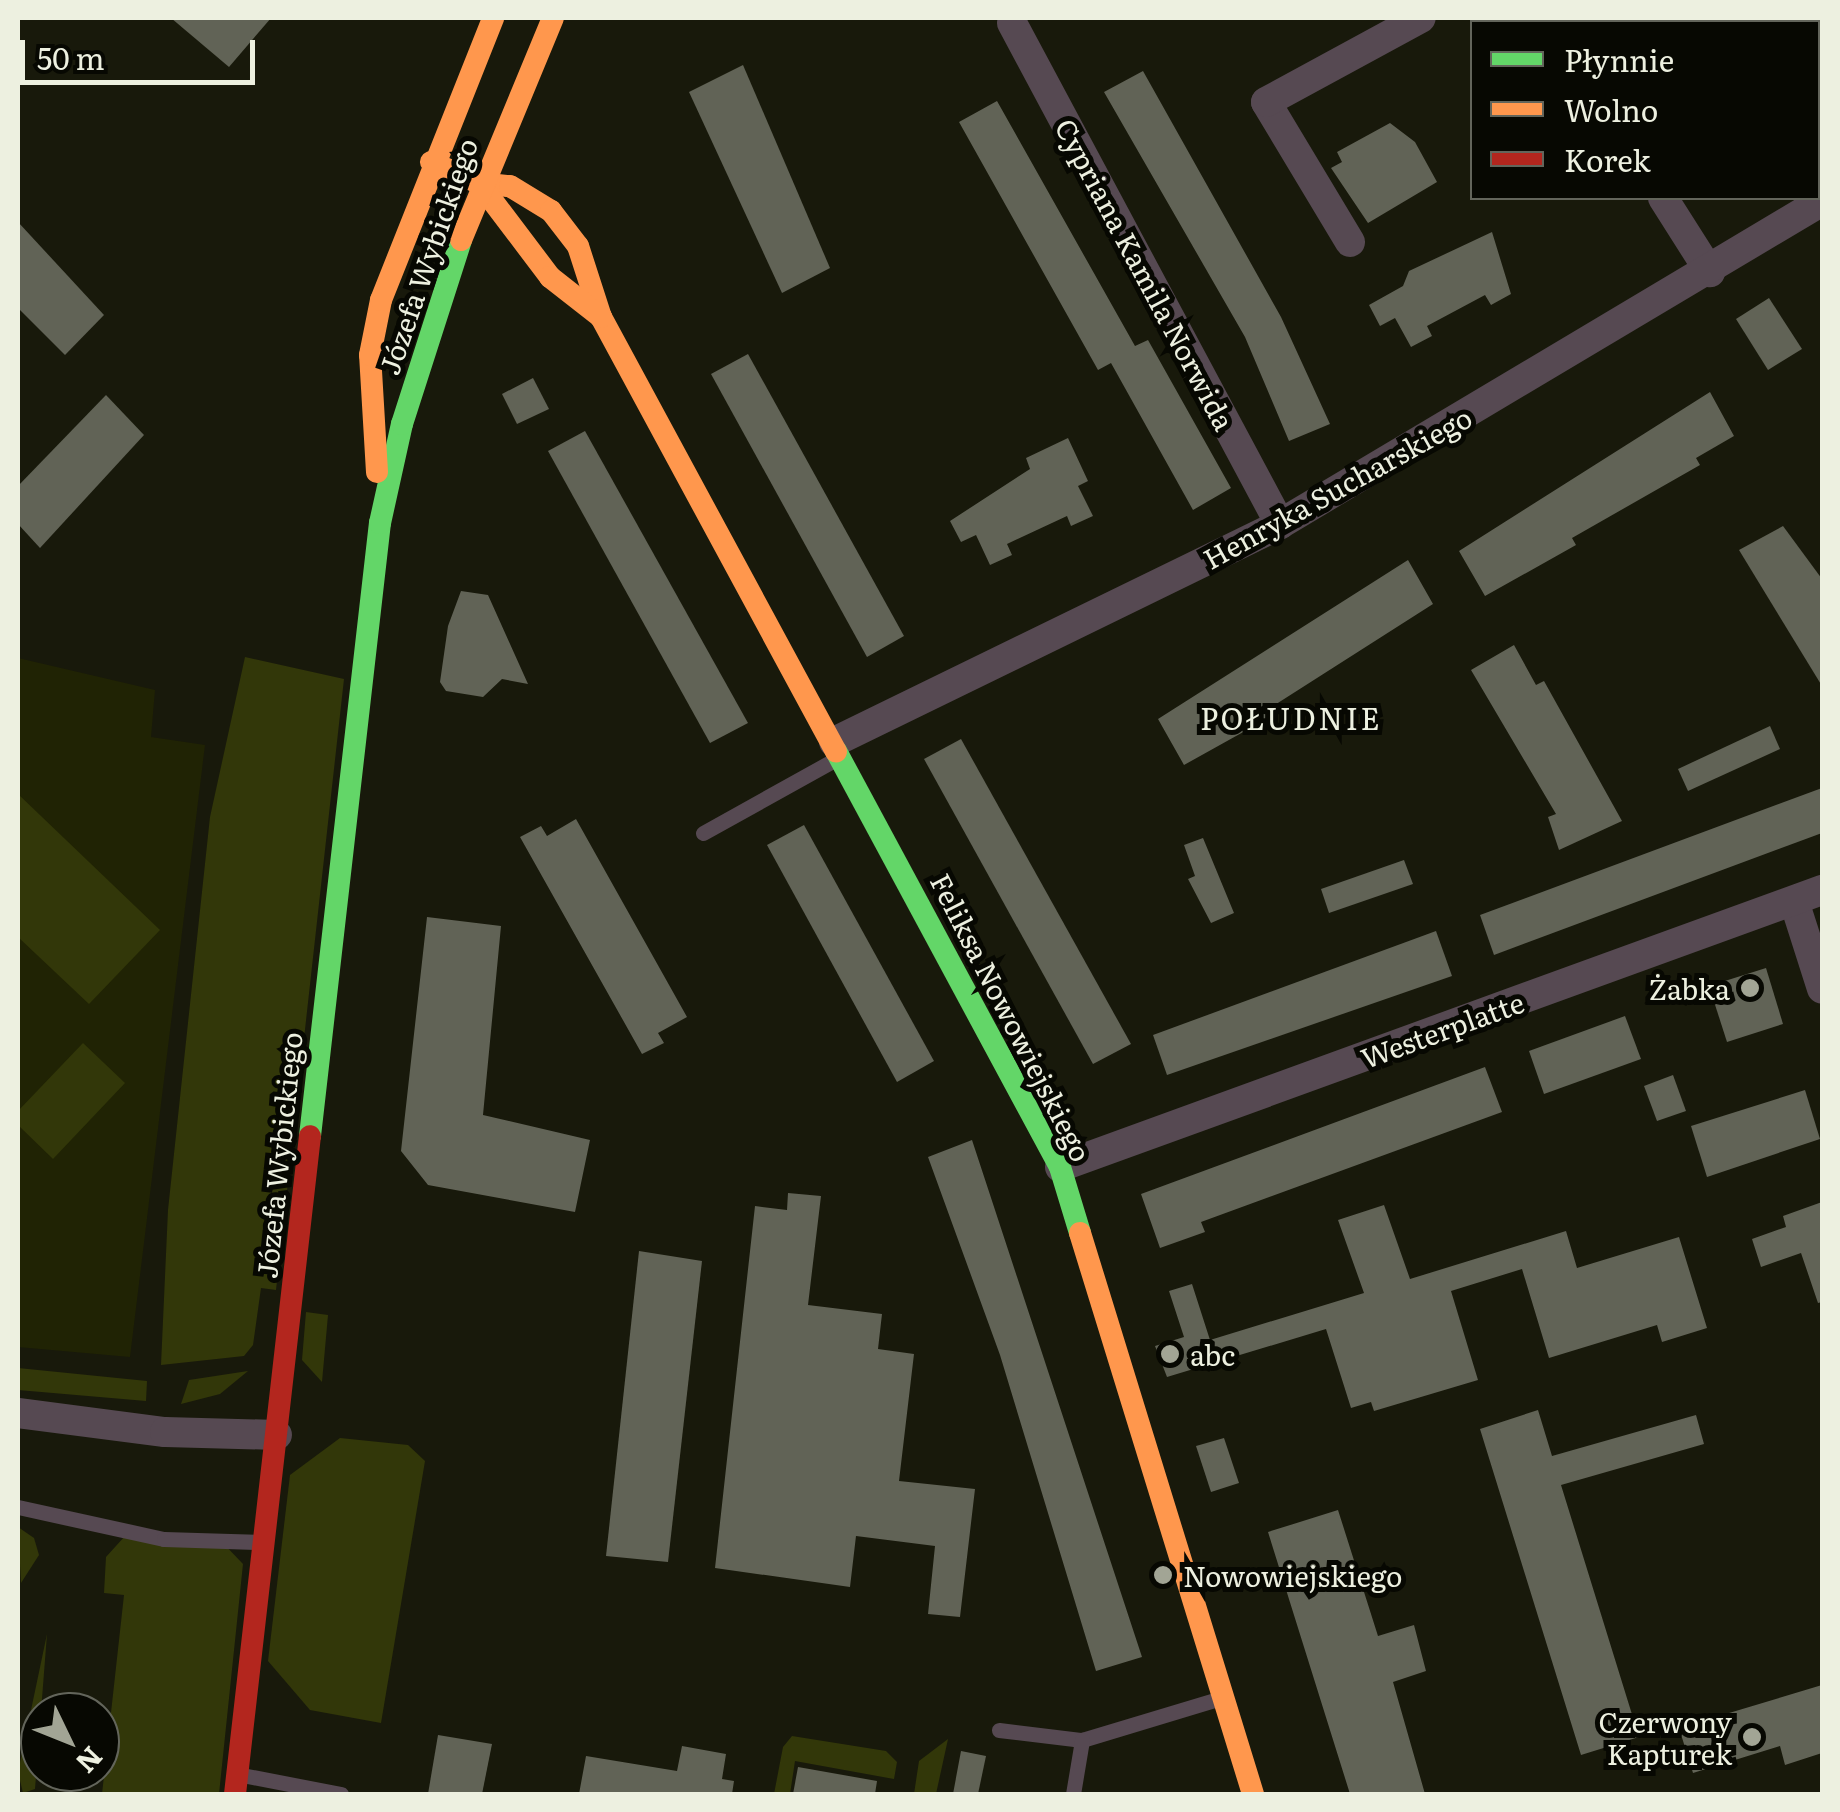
<!DOCTYPE html>
<html>
<head>
<meta charset="utf-8">
<style>
	body { margin:0 }
	#map { position:relative; width:1840px; height:1812px; overflow:hidden; background:#18190b; font-family:Literata,serif }
	div>[style] { position:absolute }
	.built>* { inset:0; background:#202304 }
	.green>* { inset:0; background:#323709 }
	.building>* { inset:0; background:#616356 }
	.lane>* { height:15px; margin:-7.5px; padding:0 7.5px; transform-origin:7.5px; border-radius:7.5px; background:#564952 }
	.street>* { height:30px; margin:-15px; padding:0 15px; transform-origin:15px; border-radius:15px; background:#564952 }
	.fast>* { height:22px; margin:-11px; padding:0 11px; transform-origin:11px; border-radius:11px; background:#63d668 }
	.slow>* { height:22px; margin:-11px; padding:0 11px; transform-origin:11px; border-radius:11px; background:#ff974d }
	.jam>* { height:22px; margin:-11px; padding:0 11px; transform-origin:11px; border-radius:11px; background:#b3261e }
	.dots>* { width:28px; height:28px; translate:-50% -50%; box-sizing:border-box; border:5px solid #070802; border-radius:50% }
	span { translate:-50% -50%; white-space:nowrap; text-align:center; line-height:1.15; -webkit-text-stroke:10px #070802; paint-order:stroke }
	.street-label { font-size:28px; color:#edf0e0 }
	.poi-label { font-size:28px; color:#edf0e0 }
	.right { translate:-100% -50%; text-align:right }
	.left { translate:0 -50%; text-align:left }
	.neighbourhood-label { font-size:30px; color:#edf0e0; letter-spacing:2.5px }
	.frame { position:absolute; inset:0; border:20px solid #edf0e0; pointer-events:none }
	.legend { position:absolute; left:1470px; top:20px; width:350px; height:180px; box-sizing:border-box; background:#070802; border:2px solid #63655b; margin:0; padding:12px 18px; list-style:none; font-size:30px; color:#edf0e0 }
	.legend li { display:flex; align-items:center; gap:20px; height:50px }
	.legend b { width:50px; border:2px solid #63655b }
	.north { position:absolute; left:20px; top:1692px; width:100px; height:100px; box-sizing:border-box; background:#070802; border:2px solid #63655b; border-radius:50%; rotate:133deg; font-size:28px; font-weight:700; line-height:40px; text-align:center; color:#edf0e0 }
	.north::after { content:''; display:block; margin:auto; width:35px; height:45px; background:#a2a595; clip-path:polygon(50% 0,100% 100%,50% 72%,0 100%) }
	.scale { position:absolute; left:20px; top:40px; width:235px; height:45px; box-sizing:border-box; border:5px solid #edf0e0; border-top:0; padding-left:12px; font-size:30px; line-height:35px; white-space:nowrap; color:#edf0e0; -webkit-text-stroke:8px #070802; paint-order:stroke }
</style>
</head>
<body>
<div id="map">
	<div class="built">
		<i style="clip-path:polygon(18px 658px,155px 690px,151px 737px,205px 745px,130px 1357px,18px 1347px)"></i>
	</div>
	<div class="green">
		<i style="clip-path:polygon(245px 657px,344px 679px,276px 1290px,261px 1288px,253px 1345px,244px 1356px,161px 1365px,168px 1210px,210px 817px)"></i>
		<i style="clip-path:polygon(18px 794px,160px 930px,89px 1004px,18px 937px)"></i>
		<i style="clip-path:polygon(83px 1043px,125px 1083px,53px 1159px,18px 1125px,18px 1111px)"></i>
		<i style="clip-path:polygon(306px 1312px,328px 1315px,322px 1382px,302px 1360px)"></i>
		<i style="clip-path:polygon(18px 1368px,147px 1381px,146px 1401px,18px 1390px)"></i>
		<i style="clip-path:polygon(248px 1371px,220px 1394px,181px 1404px,189px 1380px)"></i>
		<i style="clip-path:polygon(340px 1438px,408px 1445px,425px 1461px,381px 1723px,310px 1710px,268px 1661px,290px 1475px)"></i>
		<i style="clip-path:polygon(18px 1527px,34px 1538px,39px 1555px,21px 1583px)"></i>
		<i style="clip-path:polygon(125px 1536px,221px 1541px,243px 1564px,219px 1794px,102px 1794px,124px 1595px,104px 1593px,106px 1557px)"></i>
		<i style="clip-path:polygon(47px 1634px,35px 1789px,23px 1793px,18px 1772px)"></i>
		<i style="clip-path:polygon(792px 1736px,886px 1751px,897px 1762px,894px 1779px,795px 1761px,790px 1794px,774px 1794px,783px 1747px)"></i>
		<i style="clip-path:polygon(948px 1739px,936px 1794px,914px 1794px,919px 1761px)"></i>
	</div>
	<div class="building">
		<i style="clip-path:polygon(171px 18px,271px 18px,229px 67px)"></i>
		<i style="clip-path:polygon(743px 65px,830px 268px,782px 293px,689px 92px)"></i>
		<i style="clip-path:polygon(1143px 71px,1281px 317px,1330px 424px,1289px 441px,1245px 337px,1104px 92px)"></i>
		<i style="clip-path:polygon(997px 101px,1135px 346px,1148px 340px,1231px 488px,1193px 510px,1111px 363px,1098px 370px,959px 122px)"></i>
		<i style="clip-path:polygon(1390px 123px,1415px 142px,1437px 182px,1368px 223px,1331px 168px,1342px 162px,1337px 152px)"></i>
		<i style="clip-path:polygon(18px 222px,104px 315px,65px 355px,18px 308px)"></i>
		<i style="clip-path:polygon(1492px 232px,1511px 294px,1491px 305px,1485px 295px,1427px 326px,1432px 336px,1411px 347px,1395px 318px,1380px 326px,1369px 305px,1403px 286px,1409px 271px)"></i>
		<i style="clip-path:polygon(1769px 298px,1802px 349px,1768px 370px,1736px 319px)"></i>
		<i style="clip-path:polygon(748px 354px,904px 636px,867px 657px,711px 374px)"></i>
		<i style="clip-path:polygon(533px 378px,549px 409px,517px 424px,502px 394px)"></i>
		<i style="clip-path:polygon(1710px 392px,1734px 436px,1696px 458px,1700px 465px,1572px 538px,1576px 545px,1485px 596px,1459px 551px)"></i>
		<i style="clip-path:polygon(106px 395px,144px 435px,40px 548px,18px 524px,18px 486px)"></i>
		<i style="clip-path:polygon(585px 431px,748px 723px,710px 743px,548px 451px)"></i>
		<i style="clip-path:polygon(1068px 438px,1088px 481px,1078px 486px,1093px 516px,1071px 526px,1067px 516px,1007px 544px,1012px 555px,990px 565px,976px 535px,961px 542px,950px 521px,1030px 469px,1026px 458px)"></i>
		<i style="clip-path:polygon(1783px 526px,1822px 579px,1822px 686px,1739px 550px)"></i>
		<i style="clip-path:polygon(1408px 560px,1433px 604px,1270px 708px,1274px 715px,1184px 765px,1158px 719px)"></i>
		<i style="clip-path:polygon(461px 591px,488px 595px,528px 684px,502px 679px,483px 697px,446px 691px,440px 682px,448px 626px)"></i>
		<i style="clip-path:polygon(1514px 645px,1536px 685px,1544px 681px,1622px 821px,1559px 850px,1548px 817px,1556px 814px,1471px 670px)"></i>
		<i style="clip-path:polygon(1770px 726px,1780px 749px,1688px 791px,1678px 769px)"></i>
		<i style="clip-path:polygon(961px 739px,1131px 1044px,1093px 1064px,924px 759px)"></i>
		<i style="clip-path:polygon(1822px 788px,1822px 833px,1494px 955px,1480px 915px)"></i>
		<i style="clip-path:polygon(576px 819px,687px 1017px,658px 1033px,664px 1043px,642px 1054px,520px 837px,541px 826px,547px 836px)"></i>
		<i style="clip-path:polygon(804px 825px,934px 1061px,897px 1082px,767px 845px)"></i>
		<i style="clip-path:polygon(1203px 838px,1234px 913px,1211px 923px,1188px 879px,1195px 876px,1184px 845px)"></i>
		<i style="clip-path:polygon(1404px 860px,1413px 884px,1329px 913px,1321px 889px)"></i>
		<i style="clip-path:polygon(427px 917px,501px 926px,483px 1115px,590px 1140px,575px 1212px,428px 1185px,401px 1151px)"></i>
		<i style="clip-path:polygon(1436px 931px,1452px 976px,1167px 1075px,1153px 1035px)"></i>
		<i style="clip-path:polygon(1766px 968px,1783px 1024px,1727px 1042px,1709px 986px)"></i>
		<i style="clip-path:polygon(1625px 1016px,1641px 1059px,1544px 1094px,1529px 1051px)"></i>
		<i style="clip-path:polygon(1485px 1067px,1502px 1112px,1201px 1222px,1205px 1232px,1160px 1248px,1141px 1194px)"></i>
		<i style="clip-path:polygon(1673px 1075px,1686px 1111px,1657px 1121px,1644px 1086px)"></i>
		<i style="clip-path:polygon(1805px 1090px,1820px 1139px,1707px 1177px,1691px 1126px)"></i>
		<i style="clip-path:polygon(972px 1140px,1142px 1657px,1096px 1671px,1000px 1355px,928px 1157px)"></i>
		<i style="clip-path:polygon(788px 1193px,821px 1196px,808px 1305px,882px 1314px,878px 1349px,914px 1354px,899px 1481px,975px 1489px,960px 1617px,928px 1614px,935px 1546px,856px 1536px,850px 1587px,715px 1568px,755px 1206px,787px 1210px)"></i>
		<i style="clip-path:polygon(1822px 1202px,1822px 1302px,1818px 1303px,1801px 1253px,1761px 1267px,1752px 1239px,1786px 1227px,1783px 1216px)"></i>
		<i style="clip-path:polygon(1384px 1205px,1410px 1279px,1566px 1231px,1577px 1268px,1679px 1237px,1707px 1328px,1662px 1342px,1657px 1325px,1549px 1358px,1522px 1269px,1451px 1291px,1478px 1380px,1374px 1411px,1371px 1402px,1351px 1408px,1326px 1329px,1167px 1377px,1155px 1346px,1184px 1337px,1169px 1291px,1192px 1284px,1210px 1340px,1364px 1293px,1338px 1220px)"></i>
		<i style="clip-path:polygon(639px 1251px,702px 1261px,668px 1562px,606px 1556px)"></i>
		<i style="clip-path:polygon(1538px 1410px,1552px 1456px,1696px 1415px,1704px 1444px,1561px 1485px,1639px 1737px,1581px 1755px,1480px 1429px)"></i>
		<i style="clip-path:polygon(1224px 1438px,1239px 1483px,1211px 1492px,1196px 1446px)"></i>
		<i style="clip-path:polygon(1338px 1510px,1378px 1636px,1414px 1625px,1426px 1671px,1393px 1682px,1425px 1794px,1350px 1794px,1268px 1532px)"></i>
		<i style="clip-path:polygon(1822px 1685px,1822px 1753px,1785px 1765px,1780px 1746px,1693px 1773px,1679px 1728px)"></i>
		<i style="clip-path:polygon(438px 1735px,492px 1744px,482px 1794px,428px 1794px)"></i>
		<i style="clip-path:polygon(682px 1746px,726px 1754px,722px 1779px,734px 1781px,732px 1794px,579px 1794px,586px 1756px,677px 1771px)"></i>
		<i style="clip-path:polygon(961px 1751px,986px 1756px,978px 1794px,953px 1794px)"></i>
		<i style="clip-path:polygon(798px 1767px,877px 1781px,875px 1794px,793px 1794px)"></i>
	</div>
	<div class="lane">
		<i style="left:703px;top:833px;width:154px;rotate:-29.1deg"></i>
		<i style="left:18px;top:1507px;width:149px;rotate:12.4deg"></i>
		<i style="left:164px;top:1539px;width:97px;rotate:1.8deg"></i>
		<i style="left:999px;top:1730px;width:84px;rotate:6.9deg"></i>
		<i style="left:1082px;top:1740px;width:145px;rotate:-16.8deg"></i>
		<i style="left:242px;top:1775px;width:101px;rotate:10.9deg"></i>
		<i style="left:1073px;top:1794px;width:55px;rotate:-80.5deg"></i>
	</div>
	<div class="street">
		<i style="left:1550px;top:18px;width:5px;rotate:53deg"></i>
		<i style="left:1012px;top:23px;width:568px;rotate:61.86deg"></i>
		<i style="left:1663px;top:198px;width:88px;rotate:57.6deg"></i>
		<i style="left:1350px;top:242px;width:163px;rotate:-121deg"></i>
		<i style="left:1266px;top:102px;width:176px;rotate:-28.5deg"></i>
		<i style="left:834px;top:742px;width:496px;rotate:-26deg"></i>
		<i style="left:1280px;top:524px;width:631px;rotate:-30.79deg"></i>
		<i style="left:1794px;top:901px;width:92px;rotate:72.3deg"></i>
		<i style="left:1060px;top:1167px;width:811px;rotate:-19.98deg"></i>
		<i style="left:18px;top:1413px;width:148px;rotate:7.4deg"></i>
		<i style="left:165px;top:1432px;width:112px;rotate:1.5deg"></i>
	</div>
	<div class="fast">
		<i style="left:836px;top:751px;width:472px;rotate:61.7deg"></i>
		<i style="left:1060px;top:1167px;width:69px;rotate:73.1deg"></i>
		<i style="left:310px;top:1136px;width:617px;rotate:-83.49deg"></i>
		<i style="left:380px;top:523px;width:101px;rotate:-77.5deg"></i>
		<i style="left:402px;top:424px;width:193px;rotate:-72.2deg"></i>
	</div>
	<div class="slow">
		<i style="left:431px;top:162px;width:52px;rotate:23.6deg"></i>
		<i style="left:479px;top:183px;width:31px;rotate:6deg"></i>
		<i style="left:510px;top:186px;width:48px;rotate:31.4deg"></i>
		<i style="left:551px;top:211px;width:44px;rotate:52.4deg"></i>
		<i style="left:578px;top:246px;width:75px;rotate:72.1deg"></i>
		<i style="left:601px;top:317px;width:494px;rotate:61.6deg"></i>
		<i style="left:479px;top:183px;width:118px;rotate:52.9deg"></i>
		<i style="left:550px;top:277px;width:65px;rotate:38.1deg"></i>
		<i style="left:461px;top:240px;width:240px;rotate:-67.5deg"></i>
		<i style="left:377px;top:472px;width:117px;rotate:-93.4deg"></i>
		<i style="left:370px;top:355px;width:56px;rotate:-78.7deg"></i>
		<i style="left:381px;top:300px;width:303px;rotate:-68.3deg"></i>
		<i style="left:1080px;top:1233px;width:587px;rotate:72.86deg"></i>
	</div>
	<div class="jam">
		<i style="left:235px;top:1794px;width:662px;rotate:-83.5deg"></i>
	</div>
	<div class="dots">
		<i style="left:1750px;top:988px;background:#a2a595"></i>
		<i style="left:1170px;top:1354px;background:#a2a595"></i>
		<i style="left:1163px;top:1575px;background:#a2a595"></i>
		<i style="left:1752px;top:1737px;background:#a2a595"></i>
	</div>
	<div class="street-label">
		<span style="left:427px;top:256px;rotate:-71deg">Józefa Wybickiego</span>
		<span style="left:1146px;top:274px;rotate:62deg">Cypriana Kamila Norwida</span>
		<span style="left:1337px;top:487px;rotate:-29deg">Henryka Sucharskiego</span>
		<span style="left:1012px;top:1017px;rotate:63deg">Feliksa Nowowiejskiego</span>
		<span style="left:1442px;top:1029px;rotate:-20deg">Westerplatte</span>
		<span style="left:278px;top:1155px;rotate:-84deg">Józefa Wybickiego</span>
	</div>
	<div class="poi-label">
		<span class="right" style="left:1730px;top:988px">Żabka</span>
		<span class="left" style="left:1190px;top:1354px">abc</span>
		<span class="left" style="left:1183px;top:1575px">Nowowiejskiego</span>
		<span class="right" style="left:1732px;top:1737px">Czerwony<br>Kapturek</span>
	</div>
	<div class="neighbourhood-label">
		<span style="left:1291px;top:717px">POŁUDNIE</span>
	</div>
	<div class="frame"></div>
	<ul class="legend">
	<li><b style="height:12px;background:#63d668"></b>Płynnie</li>
	<li><b style="height:12px;background:#ff974d"></b>Wolno</li>
	<li><b style="height:12px;background:#b3261e"></b>Korek</li>
	</ul>
	<div class="north">N</div>
	<div class="scale">50 m</div>
</div>
</body>
</html>
